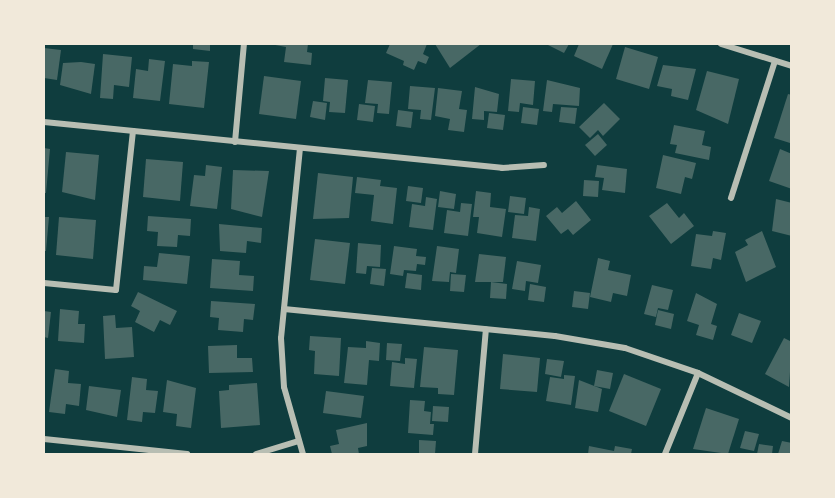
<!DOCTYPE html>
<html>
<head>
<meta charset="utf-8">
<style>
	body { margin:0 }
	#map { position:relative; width:835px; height:498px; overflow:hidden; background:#0f3d3e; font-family:"Space Grotesk",sans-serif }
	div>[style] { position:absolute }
	.building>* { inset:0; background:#486865 }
	.minor>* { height:6px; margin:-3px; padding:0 3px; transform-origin:3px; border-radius:3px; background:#b8beb3 }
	span { translate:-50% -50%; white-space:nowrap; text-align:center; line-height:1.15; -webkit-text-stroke:6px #f1e9da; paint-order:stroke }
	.frame { position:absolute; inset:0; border:45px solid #f1e9da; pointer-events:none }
</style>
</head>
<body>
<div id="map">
	<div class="building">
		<i style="clip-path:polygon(193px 44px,210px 44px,210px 51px,193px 49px)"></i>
		<i style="clip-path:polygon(270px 44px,308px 44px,307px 52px,312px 53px,311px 65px,284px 62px,286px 47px)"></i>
		<i style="clip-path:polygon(390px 44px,427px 44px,423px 54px,429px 57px,426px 64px,418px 61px,414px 70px,403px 65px,404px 61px,386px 53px)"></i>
		<i style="clip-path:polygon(435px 44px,481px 44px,450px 68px)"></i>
		<i style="clip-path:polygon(546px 44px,569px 44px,564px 53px)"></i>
		<i style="clip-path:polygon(579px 44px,613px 44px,602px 69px,574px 56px)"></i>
		<i style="clip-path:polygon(625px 47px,658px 57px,649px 89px,616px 79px)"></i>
		<i style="clip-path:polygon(44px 48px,61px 50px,57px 80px,44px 78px)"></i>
		<i style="clip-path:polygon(103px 54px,132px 57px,129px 87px,114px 85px,113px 99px,100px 98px)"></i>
		<i style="clip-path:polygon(149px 59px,165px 61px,160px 101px,133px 98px,136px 69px,148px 71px)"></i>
		<i style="clip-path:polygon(192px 61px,209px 62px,204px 108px,169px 104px,173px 64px,192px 66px)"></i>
		<i style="clip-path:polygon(81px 62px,95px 64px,91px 94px,60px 85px,63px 63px)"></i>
		<i style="clip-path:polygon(663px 65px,696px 69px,688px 100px,671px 96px,672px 89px,657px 86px)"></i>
		<i style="clip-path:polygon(707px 71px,739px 79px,728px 124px,696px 110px)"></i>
		<i style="clip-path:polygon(264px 76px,301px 81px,296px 119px,259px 114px)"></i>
		<i style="clip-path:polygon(325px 78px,348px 80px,345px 113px,329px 112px,330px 102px,323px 101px)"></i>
		<i style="clip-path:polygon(511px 79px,535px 81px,533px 105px,520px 103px,519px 112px,508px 111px)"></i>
		<i style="clip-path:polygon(368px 80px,392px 82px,389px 114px,377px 113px,378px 104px,365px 103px)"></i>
		<i style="clip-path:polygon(547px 80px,580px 88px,579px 106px,553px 104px,552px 112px,543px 111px)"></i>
		<i style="clip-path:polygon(410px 86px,435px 88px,431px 120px,420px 119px,421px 110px,408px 109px)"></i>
		<i style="clip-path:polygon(475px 87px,499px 94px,497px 112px,484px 111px,484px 120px,472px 119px)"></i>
		<i style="clip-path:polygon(438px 88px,462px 91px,459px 109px,467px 110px,464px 132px,448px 130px,450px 119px,435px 116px)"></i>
		<i style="clip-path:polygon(788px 94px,792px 95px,790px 143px,774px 138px)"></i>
		<i style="clip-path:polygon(313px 101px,327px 103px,325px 120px,310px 117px)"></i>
		<i style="clip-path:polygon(604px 103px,620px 119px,603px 136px,598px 130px,590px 138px,579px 127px)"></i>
		<i style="clip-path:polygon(359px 104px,375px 106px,373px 122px,357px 120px)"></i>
		<i style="clip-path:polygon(523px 107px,539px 109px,537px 125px,521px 123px)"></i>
		<i style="clip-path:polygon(561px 107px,577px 108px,575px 124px,559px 122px)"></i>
		<i style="clip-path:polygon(398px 110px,413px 112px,411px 128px,396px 126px)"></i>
		<i style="clip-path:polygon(489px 113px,505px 115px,503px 130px,487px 128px)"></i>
		<i style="clip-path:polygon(674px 125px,705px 131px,702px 145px,711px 147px,709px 160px,675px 153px,677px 145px,670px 144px)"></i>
		<i style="clip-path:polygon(598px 134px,607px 145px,595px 156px,585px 145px)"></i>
		<i style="clip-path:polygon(44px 148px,50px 149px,46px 193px,44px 193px)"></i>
		<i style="clip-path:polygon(780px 149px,792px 154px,792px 189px,769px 181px)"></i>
		<i style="clip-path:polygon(66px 152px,99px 155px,95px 200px,62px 192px)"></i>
		<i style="clip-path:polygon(663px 155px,696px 163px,692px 179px,685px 177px,681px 194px,656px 188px)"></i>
		<i style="clip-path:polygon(146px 159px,183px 162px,180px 201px,143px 197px)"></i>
		<i style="clip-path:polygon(206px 165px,222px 167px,217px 209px,190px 206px,194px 175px,205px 176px)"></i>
		<i style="clip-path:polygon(597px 165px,627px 169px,625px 193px,602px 190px,604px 178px,595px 177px)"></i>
		<i style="clip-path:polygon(233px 170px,269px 171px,262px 217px,231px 209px)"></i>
		<i style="clip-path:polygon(318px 173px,353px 177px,349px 218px,313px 219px)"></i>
		<i style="clip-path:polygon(357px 177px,381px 180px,380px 186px,397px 188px,393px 224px,371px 221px,374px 195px,355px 193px)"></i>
		<i style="clip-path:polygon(584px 180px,599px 181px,598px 197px,583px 196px)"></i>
		<i style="clip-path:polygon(408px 186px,423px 188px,421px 203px,406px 201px)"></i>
		<i style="clip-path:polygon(440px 191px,456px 194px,454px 209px,438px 207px)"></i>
		<i style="clip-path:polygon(476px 191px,491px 193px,490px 207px,506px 209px,502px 237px,477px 233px,479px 217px,473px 217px)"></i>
		<i style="clip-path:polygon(510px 196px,526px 198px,524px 214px,508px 212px)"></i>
		<i style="clip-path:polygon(426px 197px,437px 199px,433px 230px,409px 227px,412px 204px,425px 206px)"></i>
		<i style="clip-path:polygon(776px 199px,792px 203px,792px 236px,772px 231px)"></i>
		<i style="clip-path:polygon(576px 201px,591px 220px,573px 235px,568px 229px,561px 234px,546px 216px,557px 207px,562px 213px)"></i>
		<i style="clip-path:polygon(461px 203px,472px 204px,468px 236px,444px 233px,447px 210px,460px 212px)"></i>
		<i style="clip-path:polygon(667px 203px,679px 218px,684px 213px,694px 226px,671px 244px,649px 216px)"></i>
		<i style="clip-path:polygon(529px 207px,540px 209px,536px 241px,512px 238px,515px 215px,528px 216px)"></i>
		<i style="clip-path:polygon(148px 216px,191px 219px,190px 236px,178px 235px,177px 247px,157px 246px,158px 232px,147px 231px)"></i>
		<i style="clip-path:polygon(44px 217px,49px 217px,46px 251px,44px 251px)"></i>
		<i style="clip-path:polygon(59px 217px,96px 220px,93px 259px,56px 255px)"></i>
		<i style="clip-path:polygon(219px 224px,262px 228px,261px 243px,247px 241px,246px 253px,220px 251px)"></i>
		<i style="clip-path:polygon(713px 231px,726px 233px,721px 260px,713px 258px,711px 269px,691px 266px,696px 234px,712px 236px)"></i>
		<i style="clip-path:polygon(762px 231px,776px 267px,746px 282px,735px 252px,748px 245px,745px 240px)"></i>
		<i style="clip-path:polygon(315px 239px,350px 243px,345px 284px,310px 280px)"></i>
		<i style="clip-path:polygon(358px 243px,381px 245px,380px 267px,367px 266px,366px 274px,356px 273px)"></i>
		<i style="clip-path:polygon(394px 246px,417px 249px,416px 256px,426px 257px,425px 265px,417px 264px,416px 271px,404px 270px,403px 276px,390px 274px)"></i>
		<i style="clip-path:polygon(437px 246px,459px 249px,456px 273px,450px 272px,449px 282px,432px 281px)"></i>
		<i style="clip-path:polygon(159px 253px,190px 256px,187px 284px,143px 280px,144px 266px,157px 267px)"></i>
		<i style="clip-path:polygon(479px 254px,506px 257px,503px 282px,475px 282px)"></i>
		<i style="clip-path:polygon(598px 258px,610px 261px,608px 270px,631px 275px,627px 296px,613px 293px,611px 302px,590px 297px)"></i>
		<i style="clip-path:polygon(212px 259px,240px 261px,239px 275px,254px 276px,253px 291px,210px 288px)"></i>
		<i style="clip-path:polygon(517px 261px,541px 265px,538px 283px,526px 281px,525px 291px,512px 289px)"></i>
		<i style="clip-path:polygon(372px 268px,386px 269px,384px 286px,370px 284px)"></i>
		<i style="clip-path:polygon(407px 273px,422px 275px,421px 290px,405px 288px)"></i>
		<i style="clip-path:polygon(451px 274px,466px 275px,464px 292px,450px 291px)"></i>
		<i style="clip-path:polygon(491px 282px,507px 284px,506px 299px,490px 298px)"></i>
		<i style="clip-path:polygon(530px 284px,546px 287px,544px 302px,528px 300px)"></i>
		<i style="clip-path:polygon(652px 285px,673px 290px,668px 310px,658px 308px,656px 317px,644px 314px)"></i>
		<i style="clip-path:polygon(574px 291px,590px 293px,588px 309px,572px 307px)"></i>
		<i style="clip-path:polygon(138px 292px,177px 311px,170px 325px,160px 320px,154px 332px,135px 322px,140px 311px,131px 306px)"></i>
		<i style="clip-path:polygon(696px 293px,717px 304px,711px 324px,717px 326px,713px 340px,696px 335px,699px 325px,687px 321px)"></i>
		<i style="clip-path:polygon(211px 301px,255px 304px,253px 320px,244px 319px,243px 332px,218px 330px,219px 318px,210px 317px)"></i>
		<i style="clip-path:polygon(60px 309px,79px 311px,78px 324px,85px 324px,84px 343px,58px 341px)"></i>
		<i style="clip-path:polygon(658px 310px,674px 314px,671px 329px,655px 325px)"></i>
		<i style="clip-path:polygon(44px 311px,51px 312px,48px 338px,44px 337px)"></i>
		<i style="clip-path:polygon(739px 313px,761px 321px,752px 343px,731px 335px)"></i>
		<i style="clip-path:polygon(115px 315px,116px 328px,132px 327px,134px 357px,105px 359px,103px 316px)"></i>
		<i style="clip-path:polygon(310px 336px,341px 338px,339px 376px,314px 374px,315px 351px,309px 350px)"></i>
		<i style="clip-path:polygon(784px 338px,792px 342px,789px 387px,765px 374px)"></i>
		<i style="clip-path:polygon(366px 341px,380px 343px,379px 361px,369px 360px,367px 385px,344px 383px,348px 347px,366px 348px)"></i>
		<i style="clip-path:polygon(387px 343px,402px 344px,400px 361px,386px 360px)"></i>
		<i style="clip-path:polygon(237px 345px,237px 358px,252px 358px,253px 372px,209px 373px,208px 346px)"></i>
		<i style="clip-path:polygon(424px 347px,458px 350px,454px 395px,438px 394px,438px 388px,420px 387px)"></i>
		<i style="clip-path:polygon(503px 354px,540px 358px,537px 392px,500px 389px)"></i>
		<i style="clip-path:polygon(405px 358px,417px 359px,414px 388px,390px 386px,392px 362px,405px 364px)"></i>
		<i style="clip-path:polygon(547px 359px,564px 361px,561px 377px,545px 374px)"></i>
		<i style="clip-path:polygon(55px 369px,69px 371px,68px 383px,81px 384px,79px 406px,66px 404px,65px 414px,49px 412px)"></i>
		<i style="clip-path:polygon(597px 370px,613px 373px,610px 389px,594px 386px)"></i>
		<i style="clip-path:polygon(624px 374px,661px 389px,646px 426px,609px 411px)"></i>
		<i style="clip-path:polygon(564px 375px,575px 376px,571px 405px,546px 401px,550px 377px,564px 379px)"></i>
		<i style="clip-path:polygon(132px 377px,147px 379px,146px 390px,158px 391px,155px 413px,143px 412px,142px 422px,127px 420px)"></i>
		<i style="clip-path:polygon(167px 380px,196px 388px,191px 428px,176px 426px,177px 414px,163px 412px)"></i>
		<i style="clip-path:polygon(579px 380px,602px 389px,598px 412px,575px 408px)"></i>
		<i style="clip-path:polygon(257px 383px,260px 425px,221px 428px,219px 391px,229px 390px,229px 385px)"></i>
		<i style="clip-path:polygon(89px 386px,121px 390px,117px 417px,86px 410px)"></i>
		<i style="clip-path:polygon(326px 391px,364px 396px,361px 418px,323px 413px)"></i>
		<i style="clip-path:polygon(410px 400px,425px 401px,424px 411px,431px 412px,430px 424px,434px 424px,433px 435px,408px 433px)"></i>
		<i style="clip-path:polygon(433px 406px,449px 407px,448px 422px,432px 421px)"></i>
		<i style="clip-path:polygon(706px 408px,739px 419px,728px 454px,693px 449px)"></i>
		<i style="clip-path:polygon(367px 423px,367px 446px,358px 448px,359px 454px,332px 454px,330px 446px,339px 444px,336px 430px)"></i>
		<i style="clip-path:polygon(745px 431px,759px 434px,754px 451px,740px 448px)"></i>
		<i style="clip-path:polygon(419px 440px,436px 441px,435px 454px,419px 454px)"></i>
		<i style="clip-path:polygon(782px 441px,792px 443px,792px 454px,778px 454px)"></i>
		<i style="clip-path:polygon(759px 444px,773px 446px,772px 454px,757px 454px)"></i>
		<i style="clip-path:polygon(589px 446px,614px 451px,615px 446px,632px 449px,631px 454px,588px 454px)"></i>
	</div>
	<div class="minor">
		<i style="left:721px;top:44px;width:74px;rotate:17.2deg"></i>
		<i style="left:44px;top:122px;width:460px;rotate:5.7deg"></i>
		<i style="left:502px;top:168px;width:42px;rotate:-4.1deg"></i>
		<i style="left:235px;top:142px;width:98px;rotate:-84.8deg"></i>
		<i style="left:300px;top:148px;width:191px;rotate:95.7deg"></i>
		<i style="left:281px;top:338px;width:49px;rotate:86.5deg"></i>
		<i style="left:284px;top:387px;width:70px;rotate:74.2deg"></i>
		<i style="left:731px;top:198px;width:144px;rotate:-72.2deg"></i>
		<i style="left:44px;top:283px;width:72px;rotate:5.6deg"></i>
		<i style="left:116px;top:290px;width:160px;rotate:-83.9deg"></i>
		<i style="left:284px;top:309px;width:272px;rotate:5.7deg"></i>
		<i style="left:555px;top:336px;width:71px;rotate:9.7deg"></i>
		<i style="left:625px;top:348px;width:77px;rotate:18.9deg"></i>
		<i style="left:698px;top:373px;width:104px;rotate:25.6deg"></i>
		<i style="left:44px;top:439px;width:144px;rotate:6deg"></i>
		<i style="left:256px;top:454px;width:45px;rotate:-16.8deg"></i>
		<i style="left:475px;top:454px;width:125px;rotate:-85deg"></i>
		<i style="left:665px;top:454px;width:87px;rotate:-67.8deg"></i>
	</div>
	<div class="frame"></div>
</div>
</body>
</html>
